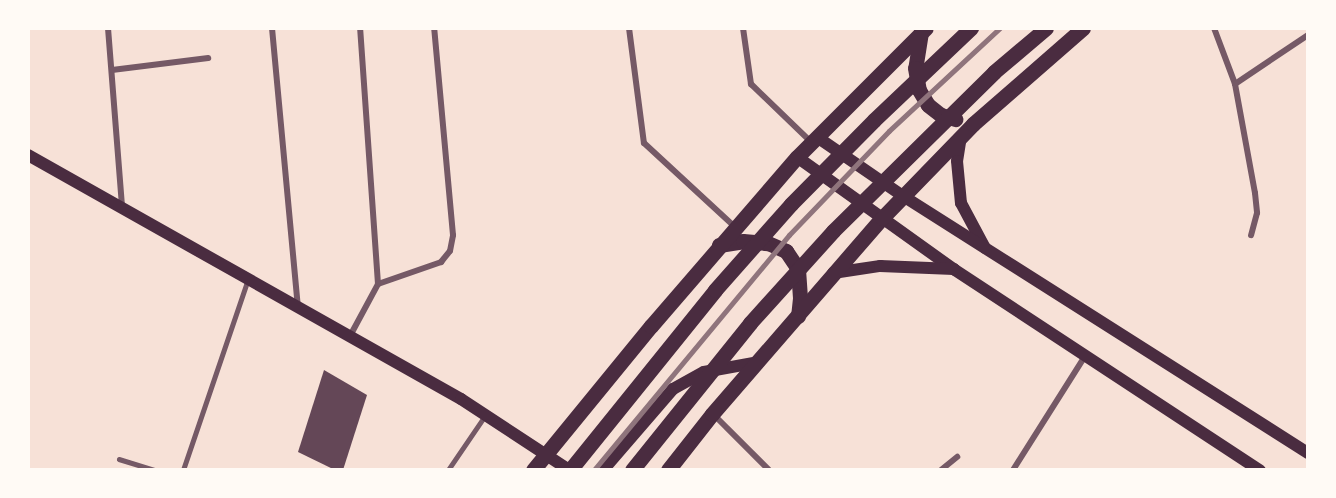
<!DOCTYPE html>
<html>
<head>
<meta charset="utf-8">
<style>
	body { margin:0 }
	#map { position:relative; width:1336px; height:498px; overflow:hidden; background:#f7e1d7; font-family:"DejaVu Sans",sans-serif }
	div>[style] { position:absolute }
	.building>* { inset:0; background:#644757 }
	.service>* { height:4.5px; margin:-2.25px; padding:0 2.25px; transform-origin:2.25px; border-radius:2.25px; background:#755966 }
	.minor>* { height:6px; margin:-3px; padding:0 3px; transform-origin:3px; border-radius:3px; background:#755966 }
	.secondary>* { height:12px; margin:-6px; padding:0 6px; transform-origin:6px; border-radius:6px; background:#4a2c40 }
	.primary>* { height:15px; margin:-7.5px; padding:0 7.5px; transform-origin:7.5px; border-radius:7.5px; background:#4a2c40 }
	.rail>* { height:4.5px; margin:-2.25px; padding:0 2.25px; transform-origin:2.25px; border-radius:2.25px; background:#8f747c }
	span { translate:-50% -50%; white-space:nowrap; text-align:center; line-height:1.15; -webkit-text-stroke:6px #fffaf5; paint-order:stroke }
	.frame { position:absolute; inset:0; border:30px solid #fffaf5; pointer-events:none }
</style>
</head>
<body>
<div id="map">
	<div class="building">
		<i style="clip-path:polygon(324px 370px,367px 395px,343px 470px,335px 470px,298px 452px)"></i>
	</div>
	<div class="service">
		<i style="left:119px;top:459px;width:39px;rotate:17deg"></i>
		<i style="left:183px;top:470px;width:202px;rotate:-71.2deg"></i>
		<i style="left:448px;top:470px;width:64px;rotate:-55.8deg"></i>
	</div>
	<div class="minor">
		<i style="left:108px;top:28px;width:179px;rotate:85.5deg"></i>
		<i style="left:272px;top:28px;width:279px;rotate:84.7deg"></i>
		<i style="left:629px;top:28px;width:116px;rotate:82.6deg"></i>
		<i style="left:644px;top:143px;width:124px;rotate:42.7deg"></i>
		<i style="left:743px;top:28px;width:57px;rotate:81.9deg"></i>
		<i style="left:751px;top:84px;width:83px;rotate:44deg"></i>
		<i style="left:1214px;top:28px;width:60px;rotate:69.4deg"></i>
		<i style="left:1235px;top:84px;width:111px;rotate:79.6deg"></i>
		<i style="left:1255px;top:193px;width:20px;rotate:84deg"></i>
		<i style="left:1257px;top:213px;width:23px;rotate:105deg"></i>
		<i style="left:112px;top:70px;width:97px;rotate:-7.1deg"></i>
		<i style="left:1235px;top:84px;width:88px;rotate:-33.9deg"></i>
		<i style="left:378px;top:284px;width:67px;rotate:-19.2deg"></i>
		<i style="left:441px;top:262px;width:14px;rotate:-51deg"></i>
		<i style="left:450px;top:251px;width:16px;rotate:-79deg"></i>
		<i style="left:453px;top:235px;width:208px;rotate:-95.2deg"></i>
		<i style="left:350px;top:336px;width:59px;rotate:-61.7deg"></i>
		<i style="left:378px;top:284px;width:257px;rotate:-94deg"></i>
		<i style="left:713px;top:414px;width:79px;rotate:45deg"></i>
		<i style="left:941px;top:470px;width:21px;rotate:-39deg"></i>
		<i style="left:1013px;top:470px;width:135px;rotate:-57.7deg"></i>
	</div>
	<div class="secondary">
		<i style="left:961px;top:136px;width:25px;rotate:99deg"></i>
		<i style="left:957px;top:161px;width:42px;rotate:84.6deg"></i>
		<i style="left:961px;top:203px;width:51px;rotate:61.9deg"></i>
		<i style="left:817px;top:137px;width:104px;rotate:34.5deg"></i>
		<i style="left:903px;top:196px;width:480px;rotate:32.4deg"></i>
		<i style="left:28px;top:155px;width:497px;rotate:29.4deg"></i>
		<i style="left:461px;top:399px;width:129px;rotate:33.3deg"></i>
		<i style="left:797px;top:157px;width:194px;rotate:35.6deg"></i>
		<i style="left:955px;top:270px;width:365px;rotate:33.3deg"></i>
		<i style="left:833px;top:273px;width:48px;rotate:-8.5deg"></i>
		<i style="left:880px;top:266px;width:74px;rotate:2.3deg"></i>
		<i style="left:603px;top:470px;width:107px;rotate:-49.2deg"></i>
		<i style="left:673px;top:389px;width:35px;rotate:-29deg"></i>
		<i style="left:704px;top:372px;width:56px;rotate:-10.3deg"></i>
	</div>
	<div class="primary">
		<i style="left:921px;top:32px;width:36px;rotate:99deg"></i>
		<i style="left:915px;top:68px;width:22px;rotate:80deg"></i>
		<i style="left:919px;top:90px;width:17px;rotate:59deg"></i>
		<i style="left:928px;top:105px;width:16px;rotate:38deg"></i>
		<i style="left:941px;top:115px;width:15px;rotate:16deg"></i>
		<i style="left:719px;top:245px;width:24px;rotate:-9deg"></i>
		<i style="left:743px;top:241px;width:25px;rotate:5deg"></i>
		<i style="left:768px;top:243px;width:20px;rotate:24deg"></i>
		<i style="left:786px;top:251px;width:22px;rotate:56deg"></i>
		<i style="left:798px;top:269px;width:29px;rotate:86deg"></i>
		<i style="left:800px;top:298px;width:18px;rotate:96deg"></i>
		<i style="left:533px;top:470px;width:186px;rotate:-50.7deg"></i>
		<i style="left:651px;top:326px;width:223px;rotate:-49.2deg"></i>
		<i style="left:797px;top:157px;width:182px;rotate:-45deg"></i>
		<i style="left:570px;top:470px;width:231px;rotate:-51.1deg"></i>
		<i style="left:715px;top:290px;width:115px;rotate:-48.5deg"></i>
		<i style="left:791px;top:204px;width:118px;rotate:-45.3deg"></i>
		<i style="left:874px;top:120px;width:134px;rotate:-43.5deg"></i>
		<i style="left:632px;top:470px;width:189px;rotate:-51.2deg"></i>
		<i style="left:750px;top:323px;width:124px;rotate:-47.9deg"></i>
		<i style="left:833px;top:231px;width:226px;rotate:-44.6deg"></i>
		<i style="left:994px;top:72px;width:68px;rotate:-40.2deg"></i>
		<i style="left:668px;top:470px;width:71px;rotate:-51.8deg"></i>
		<i style="left:712px;top:414px;width:259px;rotate:-49.1deg"></i>
		<i style="left:882px;top:218px;width:131px;rotate:-45.9deg"></i>
		<i style="left:973px;top:124px;width:146px;rotate:-41.1deg"></i>
	</div>
	<div class="rail">
		<i style="left:594px;top:470px;width:305px;rotate:-50.3deg"></i>
		<i style="left:789px;top:235px;width:144px;rotate:-46.1deg"></i>
		<i style="left:889px;top:131px;width:151px;rotate:-42.9deg"></i>
	</div>
	<div class="frame"></div>
</div>
</body>
</html>
